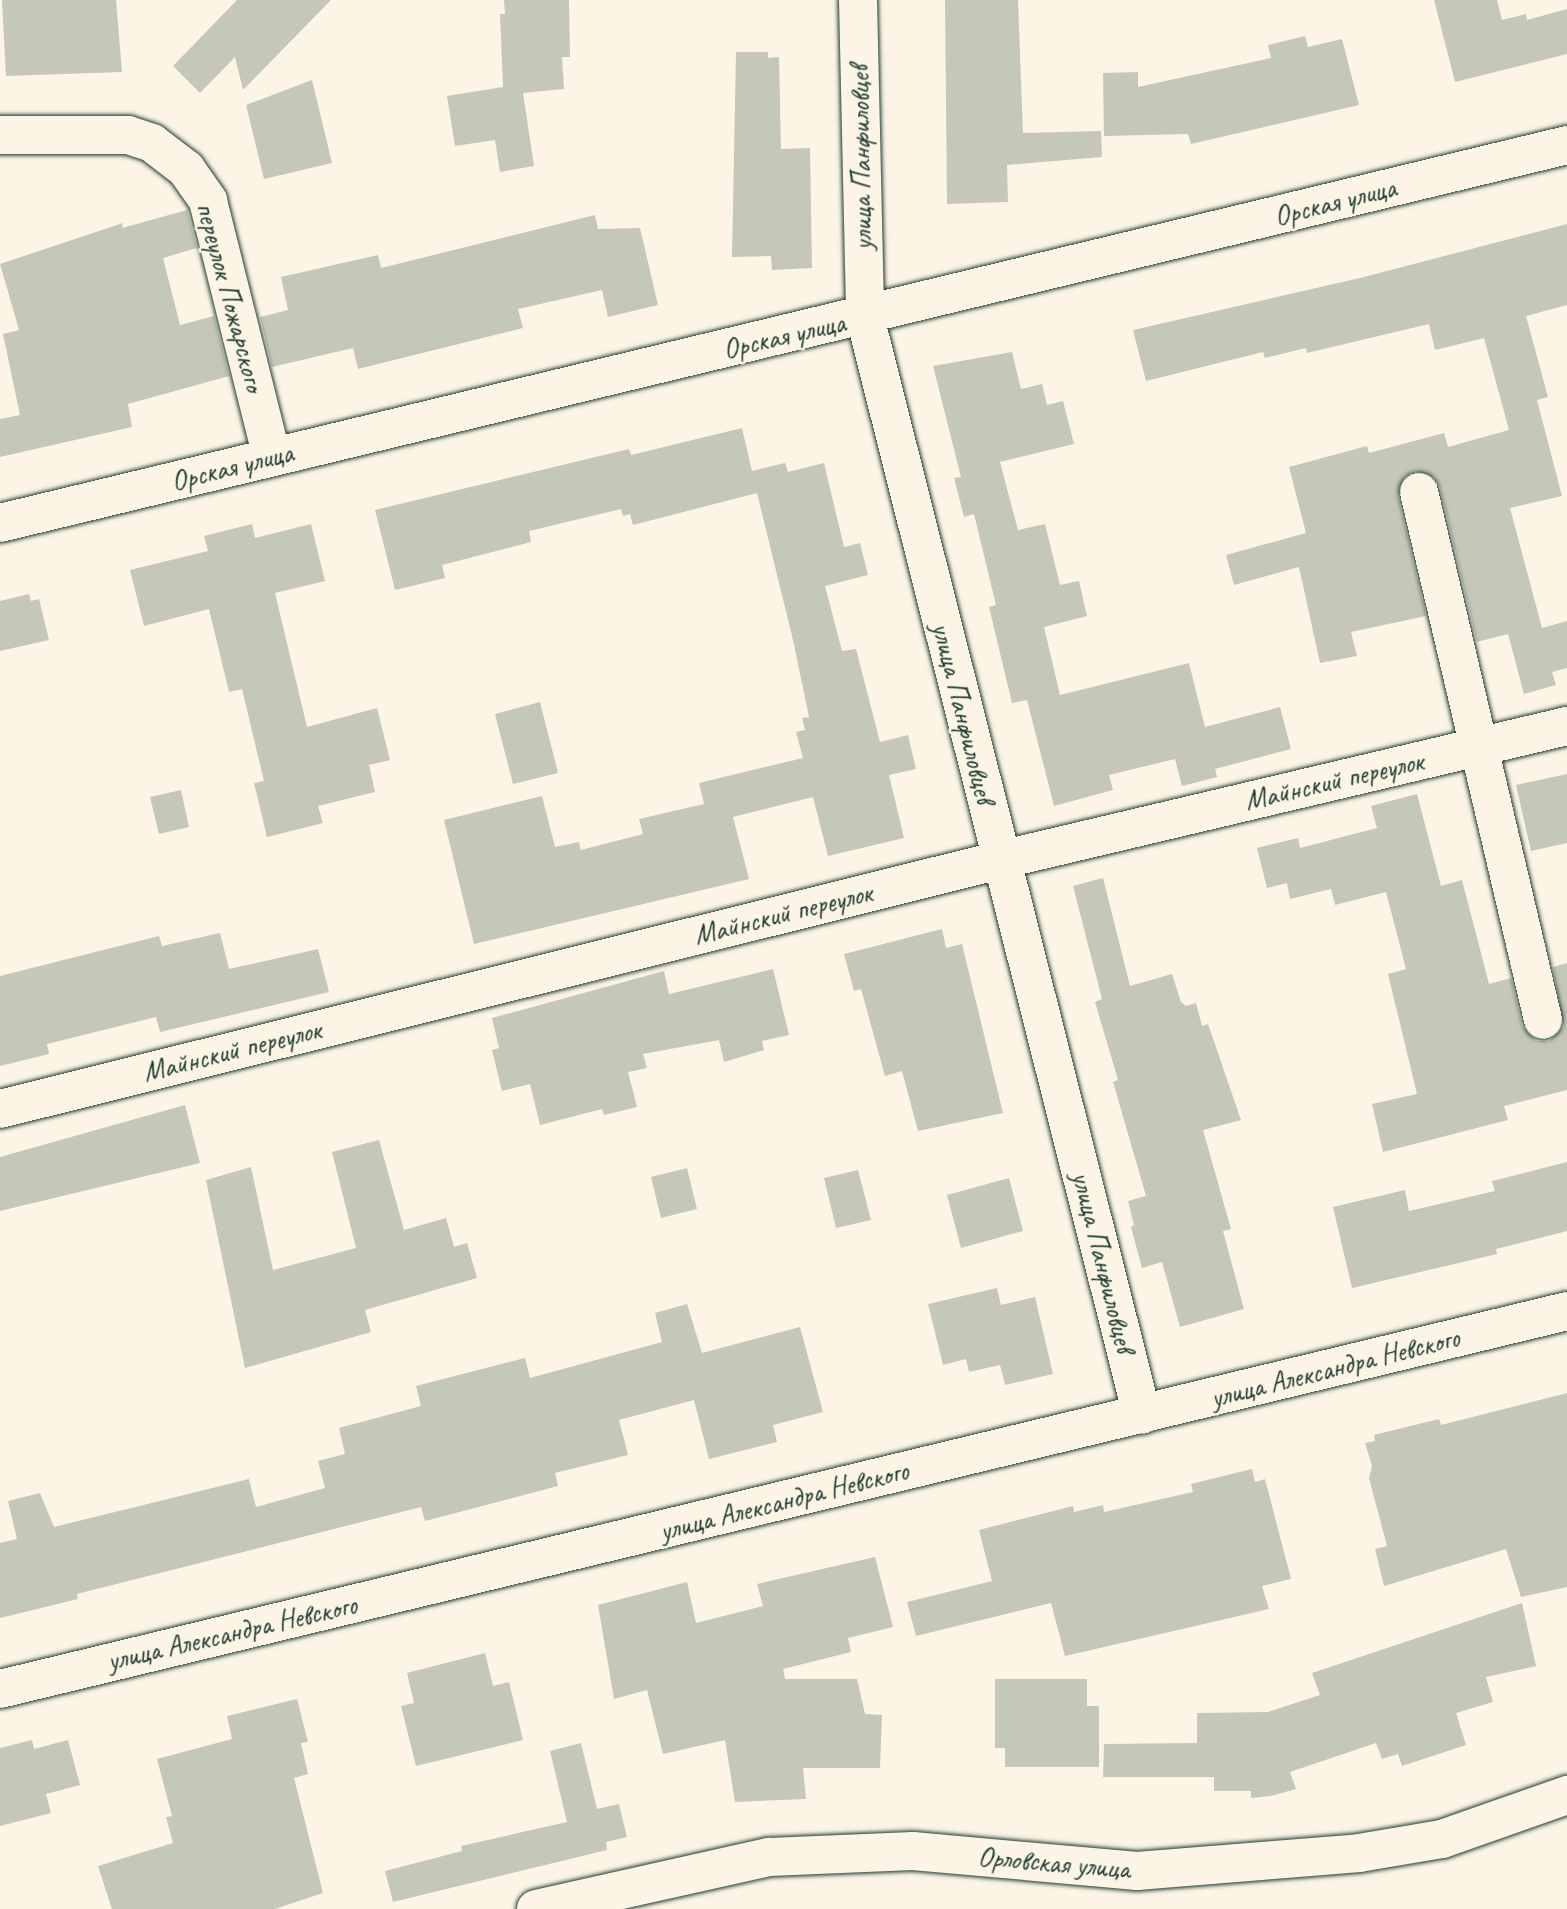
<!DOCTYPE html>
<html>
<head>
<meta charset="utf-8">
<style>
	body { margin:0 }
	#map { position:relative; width:1567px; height:1909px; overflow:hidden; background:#fcf5e5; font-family:Caveat,sans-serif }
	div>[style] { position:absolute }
	.building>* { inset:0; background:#c5c7b9 }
	.roads { filter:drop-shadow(0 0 2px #1f3d34) drop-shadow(0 0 2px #1f3d34) }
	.minor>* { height:38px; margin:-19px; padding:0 19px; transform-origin:19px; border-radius:19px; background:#fcf5e5 }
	span { translate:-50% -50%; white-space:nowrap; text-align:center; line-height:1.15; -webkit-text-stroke:5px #fcf5e5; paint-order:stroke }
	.street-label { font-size:28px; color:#1f3d34 }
</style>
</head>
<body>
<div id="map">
	<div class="building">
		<i style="clip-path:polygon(2px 0,116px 0,122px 72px,6px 76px)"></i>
		<i style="clip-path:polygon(237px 0,331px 0,243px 90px,235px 57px,200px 93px,173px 66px)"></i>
		<i style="clip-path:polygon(504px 0,569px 0,570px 57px,562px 57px,564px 89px,523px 93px,534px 166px,500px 172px,495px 140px,455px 146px,447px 96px,503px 87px,500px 14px,505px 14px)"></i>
		<i style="clip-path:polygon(945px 0,1018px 0,1023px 133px,1101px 131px,1102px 157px,1007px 165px,1008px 202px,947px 204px)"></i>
		<i style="clip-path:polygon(1434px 0,1497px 0,1502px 20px,1526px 14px,1527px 20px,1567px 9px,1567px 54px,1455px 82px)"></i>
		<i style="clip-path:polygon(1305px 36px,1308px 47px,1342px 39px,1359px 105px,1191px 144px,1188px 134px,1104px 136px,1103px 73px,1138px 72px,1138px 87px,1271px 58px,1268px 45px)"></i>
		<i style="clip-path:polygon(736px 52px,768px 52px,768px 58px,779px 57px,781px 149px,810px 148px,812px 268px,772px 270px,771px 256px,732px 257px)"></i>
		<i style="clip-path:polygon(312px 80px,332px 163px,264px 179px,246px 105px)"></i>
		<i style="clip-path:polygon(187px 210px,197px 248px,163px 258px,180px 325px,214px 316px,229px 376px,128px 404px,132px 427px,0 457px,0 419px,20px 415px,3px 334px,19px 330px,0 264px,123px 223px,122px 228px)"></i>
		<i style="clip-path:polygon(595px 215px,598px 229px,640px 228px,658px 305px,608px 317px,602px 290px,518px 309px,523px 328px,358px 369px,353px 348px,272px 367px,260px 317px,288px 310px,281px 277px,378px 255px,381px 268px)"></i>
		<i style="clip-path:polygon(1567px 224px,1567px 305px,1526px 316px,1548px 397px,1537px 400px,1562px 496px,1510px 508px,1542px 628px,1567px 621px,1567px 668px,1552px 672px,1556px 685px,1524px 694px,1508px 634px,1477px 642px,1440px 487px,1434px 477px,1415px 471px,1404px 477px,1398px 496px,1426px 616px,1351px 632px,1357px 656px,1320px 663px,1299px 567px,1234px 585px,1226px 555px,1306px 533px,1289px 467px,1367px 446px,1369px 453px,1444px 433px,1448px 447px,1509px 430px,1484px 338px,1435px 350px,1429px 324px,1307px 353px,1306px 348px,1265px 358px,1263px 352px,1146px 381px,1133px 330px,1360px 278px)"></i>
		<i style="clip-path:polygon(1012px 352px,1021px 389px,1042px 384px,1047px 405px,1063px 401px,1074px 444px,1000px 462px,1018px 530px,1045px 524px,1060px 585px,1079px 581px,1087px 616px,1044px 627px,1060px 695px,1189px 663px,1205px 727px,1280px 707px,1291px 749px,1215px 769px,1217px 777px,1182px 786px,1175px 759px,1109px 775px,1113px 790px,1054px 806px,1027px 700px,1012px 703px,989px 607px,996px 605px,974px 514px,964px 517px,954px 478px,961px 477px,933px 366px)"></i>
		<i style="clip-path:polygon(742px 428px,752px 471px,785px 463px,788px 472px,824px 463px,844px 547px,860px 543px,868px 575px,825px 586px,842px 651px,856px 649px,880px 742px,908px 735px,916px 769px,889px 775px,904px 838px,828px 856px,813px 797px,733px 817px,749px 879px,474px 944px,444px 820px,542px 796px,555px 847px,579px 842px,581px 850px,643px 834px,639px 819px,704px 804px,699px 783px,803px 758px,796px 732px,805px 730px,802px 718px,809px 717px,793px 640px,757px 493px,633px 525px,630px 514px,623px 516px,621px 509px,529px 531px,531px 542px,442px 565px,445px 578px,395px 590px,375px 510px,629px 449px,631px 455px)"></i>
		<i style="clip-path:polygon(252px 524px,255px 538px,311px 524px,325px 581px,275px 593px,307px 727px,377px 708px,390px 760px,369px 765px,375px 792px,318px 806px,323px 823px,267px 837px,254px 783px,264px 781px,242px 689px,229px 692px,209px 609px,144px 626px,130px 570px,208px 551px,204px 536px)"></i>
		<i style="clip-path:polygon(29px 594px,31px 601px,39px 599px,49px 640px,0 651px,0 601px)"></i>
		<i style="clip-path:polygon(540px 702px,558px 773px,513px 784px,495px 714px)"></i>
		<i style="clip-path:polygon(1567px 774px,1567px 843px,1531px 851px,1516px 785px)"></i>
		<i style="clip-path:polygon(181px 790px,189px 827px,159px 834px,150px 797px)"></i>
		<i style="clip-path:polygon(1417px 794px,1441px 886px,1462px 880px,1489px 984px,1511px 978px,1522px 1026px,1536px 1041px,1549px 1041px,1564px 1027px,1553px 967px,1567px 963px,1567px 1090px,1504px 1106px,1508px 1120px,1383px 1152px,1372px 1104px,1417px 1094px,1388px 974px,1406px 969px,1386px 892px,1335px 905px,1331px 889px,1290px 899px,1287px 883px,1267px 888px,1257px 848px,1298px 838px,1300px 848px,1377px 828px,1371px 806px)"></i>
		<i style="clip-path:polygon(1103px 878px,1130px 986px,1172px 974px,1181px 1002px,1186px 1006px,1196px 1003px,1202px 1026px,1208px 1024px,1241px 1120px,1203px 1130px,1231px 1229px,1223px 1231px,1244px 1309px,1180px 1327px,1162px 1262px,1142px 1268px,1131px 1227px,1134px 1225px,1128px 1201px,1146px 1196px,1113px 1082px,1118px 1080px,1095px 1002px,1102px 999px,1073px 886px)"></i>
		<i style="clip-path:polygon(942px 929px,946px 948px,962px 944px,1003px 1113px,918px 1131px,902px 1071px,885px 1076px,861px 989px,854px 991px,844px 954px)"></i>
		<i style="clip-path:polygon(220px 933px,229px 969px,318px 949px,329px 992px,160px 1032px,156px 1017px,47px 1044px,49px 1054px,0 1066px,0 976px,159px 936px,162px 946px)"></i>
		<i style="clip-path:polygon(773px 969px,789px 1035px,762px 1041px,764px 1050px,724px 1062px,719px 1040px,643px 1054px,647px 1068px,628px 1072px,637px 1107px,604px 1115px,602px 1109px,540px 1125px,530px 1084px,502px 1091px,492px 1050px,499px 1048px,492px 1018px,664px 971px,669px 994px)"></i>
		<i style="clip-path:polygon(185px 1105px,200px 1163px,0 1211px,0 1157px)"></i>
		<i style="clip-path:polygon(379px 1140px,404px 1230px,446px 1218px,454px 1247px,467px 1243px,477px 1278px,365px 1310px,371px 1332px,245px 1368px,206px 1180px,251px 1167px,273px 1270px,356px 1248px,332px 1152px)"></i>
		<i style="clip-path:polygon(1567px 1162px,1567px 1231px,1496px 1249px,1497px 1254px,1352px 1288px,1333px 1207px,1405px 1190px,1409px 1211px,1495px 1191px,1492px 1181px)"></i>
		<i style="clip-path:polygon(687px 1168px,697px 1209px,661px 1218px,651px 1177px)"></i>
		<i style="clip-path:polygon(858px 1170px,871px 1220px,836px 1228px,824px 1178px)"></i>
		<i style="clip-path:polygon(1009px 1178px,1023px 1231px,961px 1248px,947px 1195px)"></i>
		<i style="clip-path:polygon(997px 1288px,1001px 1305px,1035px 1297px,1053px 1374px,1005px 1385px,1000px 1365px,969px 1372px,966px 1359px,943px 1365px,928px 1304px)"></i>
		<i style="clip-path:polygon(687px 1304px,702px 1353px,800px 1327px,823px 1412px,773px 1425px,777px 1442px,709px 1459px,694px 1400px,619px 1420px,628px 1455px,555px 1473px,558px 1486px,425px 1521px,421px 1507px,77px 1594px,78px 1599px,0 1618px,0 1543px,17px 1539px,8px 1501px,40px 1493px,54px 1527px,249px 1479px,256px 1507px,325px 1488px,318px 1461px,345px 1454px,339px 1428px,421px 1406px,416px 1386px,525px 1358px,530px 1378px,662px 1342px,655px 1313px)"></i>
		<i style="clip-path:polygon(1567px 1393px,1567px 1587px,1521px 1597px,1506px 1549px,1384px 1586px,1375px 1549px,1387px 1546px,1369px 1478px,1372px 1466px,1365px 1443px,1375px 1441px,1374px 1435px,1439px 1419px,1441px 1425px)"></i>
		<i style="clip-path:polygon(1252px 1469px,1255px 1482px,1265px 1479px,1291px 1579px,1262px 1586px,1269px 1609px,1065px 1656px,1051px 1603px,916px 1636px,907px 1602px,992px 1581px,979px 1530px,1073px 1506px,1074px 1512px,1103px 1505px,1104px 1512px,1193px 1492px,1191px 1484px)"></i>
		<i style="clip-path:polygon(875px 1557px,893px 1627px,848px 1638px,851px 1652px,783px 1669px,785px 1679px,857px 1679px,865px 1714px,882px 1715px,880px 1768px,803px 1768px,806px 1799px,735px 1802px,725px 1740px,663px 1754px,647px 1690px,614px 1699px,598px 1605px,687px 1582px,696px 1623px,763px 1606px,757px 1584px)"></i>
		<i style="clip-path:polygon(1522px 1603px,1536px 1666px,1486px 1677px,1493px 1702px,1456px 1713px,1466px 1745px,1402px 1766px,1398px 1754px,1382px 1759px,1376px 1743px,1290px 1772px,1296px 1789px,1271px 1796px,1251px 1798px,1251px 1791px,1214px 1791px,1214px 1777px,1103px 1777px,1104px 1744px,1197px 1743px,1197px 1713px,1268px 1712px,1320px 1695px,1312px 1673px)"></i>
		<i style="clip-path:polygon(485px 1653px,493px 1686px,509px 1682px,523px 1740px,416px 1766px,401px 1706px,414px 1703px,407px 1673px)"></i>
		<i style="clip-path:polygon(995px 1679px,1087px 1679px,1087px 1706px,1099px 1706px,1099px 1767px,1005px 1767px,1005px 1748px,995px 1748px)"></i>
		<i style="clip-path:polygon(297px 1699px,308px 1742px,301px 1743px,308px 1774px,294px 1778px,323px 1893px,275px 1909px,112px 1909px,98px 1866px,173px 1843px,166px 1817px,172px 1816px,157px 1759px,232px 1739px,227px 1716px)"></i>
		<i style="clip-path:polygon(32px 1740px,34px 1749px,68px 1740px,80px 1785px,46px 1794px,51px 1813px,0 1826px,0 1748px)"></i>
		<i style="clip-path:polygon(581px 1743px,597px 1809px,619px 1804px,627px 1837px,606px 1842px,607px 1850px,393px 1902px,385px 1871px,462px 1851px,461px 1846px,567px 1822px,550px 1751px)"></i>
	</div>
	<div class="roads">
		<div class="minor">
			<i style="left:858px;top:0;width:317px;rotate:88.7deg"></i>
			<i style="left:865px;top:317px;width:1132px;rotate:75.84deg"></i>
			<i style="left:0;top:135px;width:128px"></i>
			<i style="left:128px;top:135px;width:25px;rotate:18deg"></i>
			<i style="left:152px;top:143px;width:43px;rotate:37.4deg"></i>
			<i style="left:186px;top:169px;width:39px;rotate:55deg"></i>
			<i style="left:208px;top:201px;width:264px;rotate:76deg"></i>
			<i style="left:1419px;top:492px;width:542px;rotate:76.78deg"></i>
			<i style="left:0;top:523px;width:1612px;rotate:-13.56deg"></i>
			<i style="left:0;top:1109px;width:1031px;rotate:-13.98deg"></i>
			<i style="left:1000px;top:860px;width:583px;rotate:-13.3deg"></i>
			<i style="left:0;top:1689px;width:1612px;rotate:-13.56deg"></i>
			<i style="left:536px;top:1909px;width:239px;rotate:-12.6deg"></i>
			<i style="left:769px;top:1857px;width:144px;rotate:-2.4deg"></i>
			<i style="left:913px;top:1851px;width:225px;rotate:5.1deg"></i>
			<i style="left:1137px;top:1871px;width:223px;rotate:-4.6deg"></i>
			<i style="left:1359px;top:1853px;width:84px;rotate:-9.6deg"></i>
			<i style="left:1442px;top:1839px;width:133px;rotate:-19.4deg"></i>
		</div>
	</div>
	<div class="street-label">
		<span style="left:861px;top:158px;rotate:-91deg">улица Панфиловцев</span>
		<span style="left:1335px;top:202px;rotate:-14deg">Орская улица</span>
		<span style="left:230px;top:297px;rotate:75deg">переулок Пожарского</span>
		<span style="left:784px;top:336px;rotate:-13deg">Орская улица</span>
		<span style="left:232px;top:467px;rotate:-14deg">Орская улица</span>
		<span style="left:963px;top:713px;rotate:76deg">улица Панфиловцев</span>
		<span style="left:1334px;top:781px;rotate:-13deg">Майнский переулок</span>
		<span style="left:783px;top:914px;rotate:-14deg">Майнский переулок</span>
		<span style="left:232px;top:1051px;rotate:-14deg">Майнский переулок</span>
		<span style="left:1103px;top:1262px;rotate:76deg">улица Панфиловцев</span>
		<span style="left:1335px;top:1368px;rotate:-14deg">улица Александра Невского</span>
		<span style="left:784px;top:1501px;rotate:-14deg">улица Александра Невского</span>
		<span style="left:232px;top:1633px;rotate:-13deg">улица Александра Невского</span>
		<span style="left:1054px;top:1863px;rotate:5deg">Орловская улица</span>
	</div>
</div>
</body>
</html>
